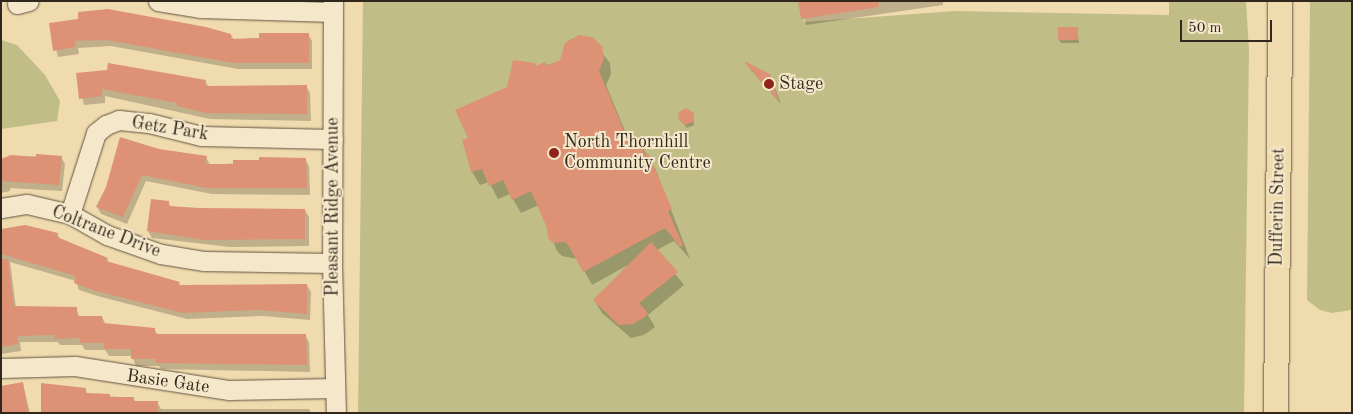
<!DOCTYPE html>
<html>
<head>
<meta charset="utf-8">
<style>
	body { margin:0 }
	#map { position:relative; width:1353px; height:414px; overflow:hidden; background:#f0dbae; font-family:"Old Standard TT",serif }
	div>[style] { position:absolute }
	.green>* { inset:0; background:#c0be86 }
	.shadow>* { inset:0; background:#0003 }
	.building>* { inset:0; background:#dd9275 }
	.roads { filter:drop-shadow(0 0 1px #615441) drop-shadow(0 0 1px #615441) }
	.minor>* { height:19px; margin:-9.5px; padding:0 9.5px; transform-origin:9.5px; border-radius:9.5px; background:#f5e8ca }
	.major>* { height:24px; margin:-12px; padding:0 12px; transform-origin:12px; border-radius:12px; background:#f0dbae }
	.dots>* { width:14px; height:14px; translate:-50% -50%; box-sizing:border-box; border:2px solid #f5e8ca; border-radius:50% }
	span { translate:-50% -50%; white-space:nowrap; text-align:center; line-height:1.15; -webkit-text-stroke:4px #f5e8ca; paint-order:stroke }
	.poi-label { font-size:18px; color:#31271d }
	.left { translate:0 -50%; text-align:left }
	.street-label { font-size:18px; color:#31271d }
	.frame { position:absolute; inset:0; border:2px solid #31271d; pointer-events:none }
	.scale { position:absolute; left:1180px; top:20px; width:92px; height:22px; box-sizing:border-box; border:2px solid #31271d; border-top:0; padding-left:6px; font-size:15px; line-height:18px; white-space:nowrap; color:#31271d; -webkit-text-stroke:4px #f5e8ca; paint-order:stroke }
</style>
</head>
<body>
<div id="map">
	<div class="green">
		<i style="clip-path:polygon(363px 1px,803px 1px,804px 22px,955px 11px,1169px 15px,1169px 1px,1246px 1px,1249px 50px,1244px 413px,358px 413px)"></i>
		<i style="clip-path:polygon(1310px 1px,1352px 1px,1352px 310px,1332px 313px,1320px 310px,1307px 300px)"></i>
		<i style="clip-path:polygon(1px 40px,17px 45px,45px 75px,60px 101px,57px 121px,1px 129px)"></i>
	</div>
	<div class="shadow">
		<i style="clip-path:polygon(800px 1px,943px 1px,943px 5px,806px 25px)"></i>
		<i style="clip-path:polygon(50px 24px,231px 35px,234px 40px,308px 34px,312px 41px,312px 69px,238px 69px,111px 46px,78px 48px,79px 54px,58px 57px)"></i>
		<i style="clip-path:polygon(1077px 28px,1079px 43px,1061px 43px,1059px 40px)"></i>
		<i style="clip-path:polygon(590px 37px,610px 63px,611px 74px,606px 85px,630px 143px,638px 140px,655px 168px,690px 259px,674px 241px,657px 250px,684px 285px,648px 315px,655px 327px,644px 335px,631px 338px,602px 313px,594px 300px,628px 265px,592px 285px,578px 259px,562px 256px,557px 251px,539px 205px,521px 213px,510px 194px,498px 199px,489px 182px,480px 185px,472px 172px,463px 141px,470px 138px,508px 88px,537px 68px,561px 61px,564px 47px,571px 39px)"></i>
		<i style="clip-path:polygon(749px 66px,772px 79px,781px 104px,751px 70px)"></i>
		<i style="clip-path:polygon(77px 74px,205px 81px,209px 87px,306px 86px,310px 93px,311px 121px,210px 119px,105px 96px,105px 103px,84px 105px)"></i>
		<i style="clip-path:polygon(693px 114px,694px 125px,687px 128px,679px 119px)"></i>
		<i style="clip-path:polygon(158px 150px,206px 157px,210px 165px,305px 159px,309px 166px,310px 195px,212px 194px,146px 181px,127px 224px,101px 214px,97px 207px)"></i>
		<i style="clip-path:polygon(12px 156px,61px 157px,65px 164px,62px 191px,10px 188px,10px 191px,1px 193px,1px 160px)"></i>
		<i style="clip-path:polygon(168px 202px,171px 207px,199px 209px,305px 210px,309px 217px,309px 246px,230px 247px,152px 238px,148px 231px)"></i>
		<i style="clip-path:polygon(1px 230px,57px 234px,61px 240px,107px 259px,110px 264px,180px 287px,307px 285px,311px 292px,310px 320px,263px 316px,187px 319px,101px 297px,79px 290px,76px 281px,10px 262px,16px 308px,76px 308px,80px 318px,102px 317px,106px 325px,154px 329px,158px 335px,305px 335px,309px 342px,310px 372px,161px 369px,159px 366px,136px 366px,132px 356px,109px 356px,105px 350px,85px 350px,82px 345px,60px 345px,58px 342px,20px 342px,21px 351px,1px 354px)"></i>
		<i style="clip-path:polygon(23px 384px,30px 413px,1px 413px)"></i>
		<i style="clip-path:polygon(85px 389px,88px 395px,133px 398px,136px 402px,157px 402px,161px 409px,309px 409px,311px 413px,42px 413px)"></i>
	</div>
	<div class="building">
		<i style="clip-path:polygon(798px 1px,878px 1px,879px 7px,801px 19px)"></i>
		<i style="clip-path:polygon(108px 9px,206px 27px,231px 34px,231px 39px,259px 38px,259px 33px,309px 33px,309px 63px,233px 63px,107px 40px,75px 41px,76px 47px,53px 51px,49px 23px,78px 19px,78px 12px)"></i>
		<i style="clip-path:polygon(1058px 27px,1078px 27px,1078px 40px,1058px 40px)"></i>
		<i style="clip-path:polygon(579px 35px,592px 37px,602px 46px,604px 59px,599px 71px,629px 143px,638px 139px,645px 155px,648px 153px,672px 209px,668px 211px,683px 245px,680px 247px,665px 228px,583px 272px,569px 246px,565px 242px,553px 243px,548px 238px,547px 228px,531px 191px,512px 200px,503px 180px,489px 186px,482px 169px,471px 172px,462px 140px,468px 138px,455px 110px,507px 87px,513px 60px,535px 63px,536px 66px,545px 62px,547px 66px,560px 60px,565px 43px)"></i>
		<i style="clip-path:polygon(746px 62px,770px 74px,779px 101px,745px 63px)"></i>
		<i style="clip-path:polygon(108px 63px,206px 80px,205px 86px,307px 85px,307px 114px,206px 113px,177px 106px,177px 103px,102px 89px,102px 96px,79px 99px,76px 73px,107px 70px)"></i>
		<i style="clip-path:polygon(686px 108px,694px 113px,693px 122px,685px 125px,678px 119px,679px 112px)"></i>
		<i style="clip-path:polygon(120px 137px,159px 149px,207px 156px,205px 164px,233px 164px,233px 160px,259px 160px,259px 157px,306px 158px,307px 188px,207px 188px,142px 175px,123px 217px,96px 207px,106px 187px)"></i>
		<i style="clip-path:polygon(36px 154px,62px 156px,59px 185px,1px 181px,1px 159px,11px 155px,36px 157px)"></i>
		<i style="clip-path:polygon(151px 199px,169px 201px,169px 206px,199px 208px,305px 209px,305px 239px,205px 240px,147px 231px)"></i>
		<i style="clip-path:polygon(25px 225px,58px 233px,57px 237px,108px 258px,106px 261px,180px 282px,179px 285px,307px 284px,307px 314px,258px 310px,183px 313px,96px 291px,74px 283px,76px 276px,1px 254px,1px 229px)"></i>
		<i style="clip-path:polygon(651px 242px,678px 272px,639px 303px,648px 313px,645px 317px,633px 324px,619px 325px,593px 300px)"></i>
		<i style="clip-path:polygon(1px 259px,8px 259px,14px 306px,77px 307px,77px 316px,102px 316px,103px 323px,155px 328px,155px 334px,306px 334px,307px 365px,156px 363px,156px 359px,131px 359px,131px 349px,104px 349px,104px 343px,80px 343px,80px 338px,55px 339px,55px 335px,17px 336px,18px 344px,1px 347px)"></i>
		<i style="clip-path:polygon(23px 382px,28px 413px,1px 413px,1px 386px)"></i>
		<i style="clip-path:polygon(41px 383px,86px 388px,86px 393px,110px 394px,110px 397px,134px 397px,134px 401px,158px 401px,158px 413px,41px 413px)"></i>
	</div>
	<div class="roads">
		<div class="minor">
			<i style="left:158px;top:1px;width:44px;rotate:9.2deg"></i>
			<i style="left:201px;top:8px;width:132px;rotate:1.7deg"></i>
			<i style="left:333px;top:1px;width:262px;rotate:90.2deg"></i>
			<i style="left:332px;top:263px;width:150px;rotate:88.5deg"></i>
			<i style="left:17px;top:4px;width:12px;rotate:-14deg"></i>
			<i style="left:1px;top:208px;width:26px;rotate:-9deg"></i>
			<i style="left:27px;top:204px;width:44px;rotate:13.1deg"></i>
			<i style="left:70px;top:214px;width:43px;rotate:29.6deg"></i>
			<i style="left:107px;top:235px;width:57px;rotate:19.4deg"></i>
			<i style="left:161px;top:254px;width:44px;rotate:9.2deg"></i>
			<i style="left:204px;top:261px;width:128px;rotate:0.9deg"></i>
			<i style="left:70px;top:214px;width:85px;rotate:-72.2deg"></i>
			<i style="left:96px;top:133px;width:13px;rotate:-39deg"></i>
			<i style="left:106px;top:125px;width:14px;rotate:-21deg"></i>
			<i style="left:119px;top:120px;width:30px;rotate:6deg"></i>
			<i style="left:149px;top:123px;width:54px;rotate:14deg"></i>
			<i style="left:201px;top:136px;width:132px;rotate:1.3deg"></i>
			<i style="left:1px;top:368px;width:74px;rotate:-1.5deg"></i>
			<i style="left:75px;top:366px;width:156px;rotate:8.9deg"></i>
			<i style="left:229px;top:390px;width:106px;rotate:-1.1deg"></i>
		</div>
		<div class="major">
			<i style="left:1276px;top:413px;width:412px;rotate:-89.4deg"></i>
		</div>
	</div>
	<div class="dots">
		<i style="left:769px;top:84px;background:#8f2418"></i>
		<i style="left:554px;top:153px;background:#8f2418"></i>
	</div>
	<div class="poi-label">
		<span class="left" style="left:779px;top:84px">Stage</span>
		<span class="left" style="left:564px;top:153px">North Thornhill<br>Community Centre</span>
	</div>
	<div class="street-label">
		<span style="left:170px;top:129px;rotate:9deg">Getz Park</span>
		<span style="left:333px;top:207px;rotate:-90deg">Pleasant Ridge Avenue</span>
		<span style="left:1278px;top:207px;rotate:-89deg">Dufferin Street</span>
		<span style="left:106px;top:232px;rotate:21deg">Coltrane Drive</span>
		<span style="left:168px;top:382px;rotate:8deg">Basie Gate</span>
	</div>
	<div class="frame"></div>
	<div class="scale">50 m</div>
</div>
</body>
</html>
